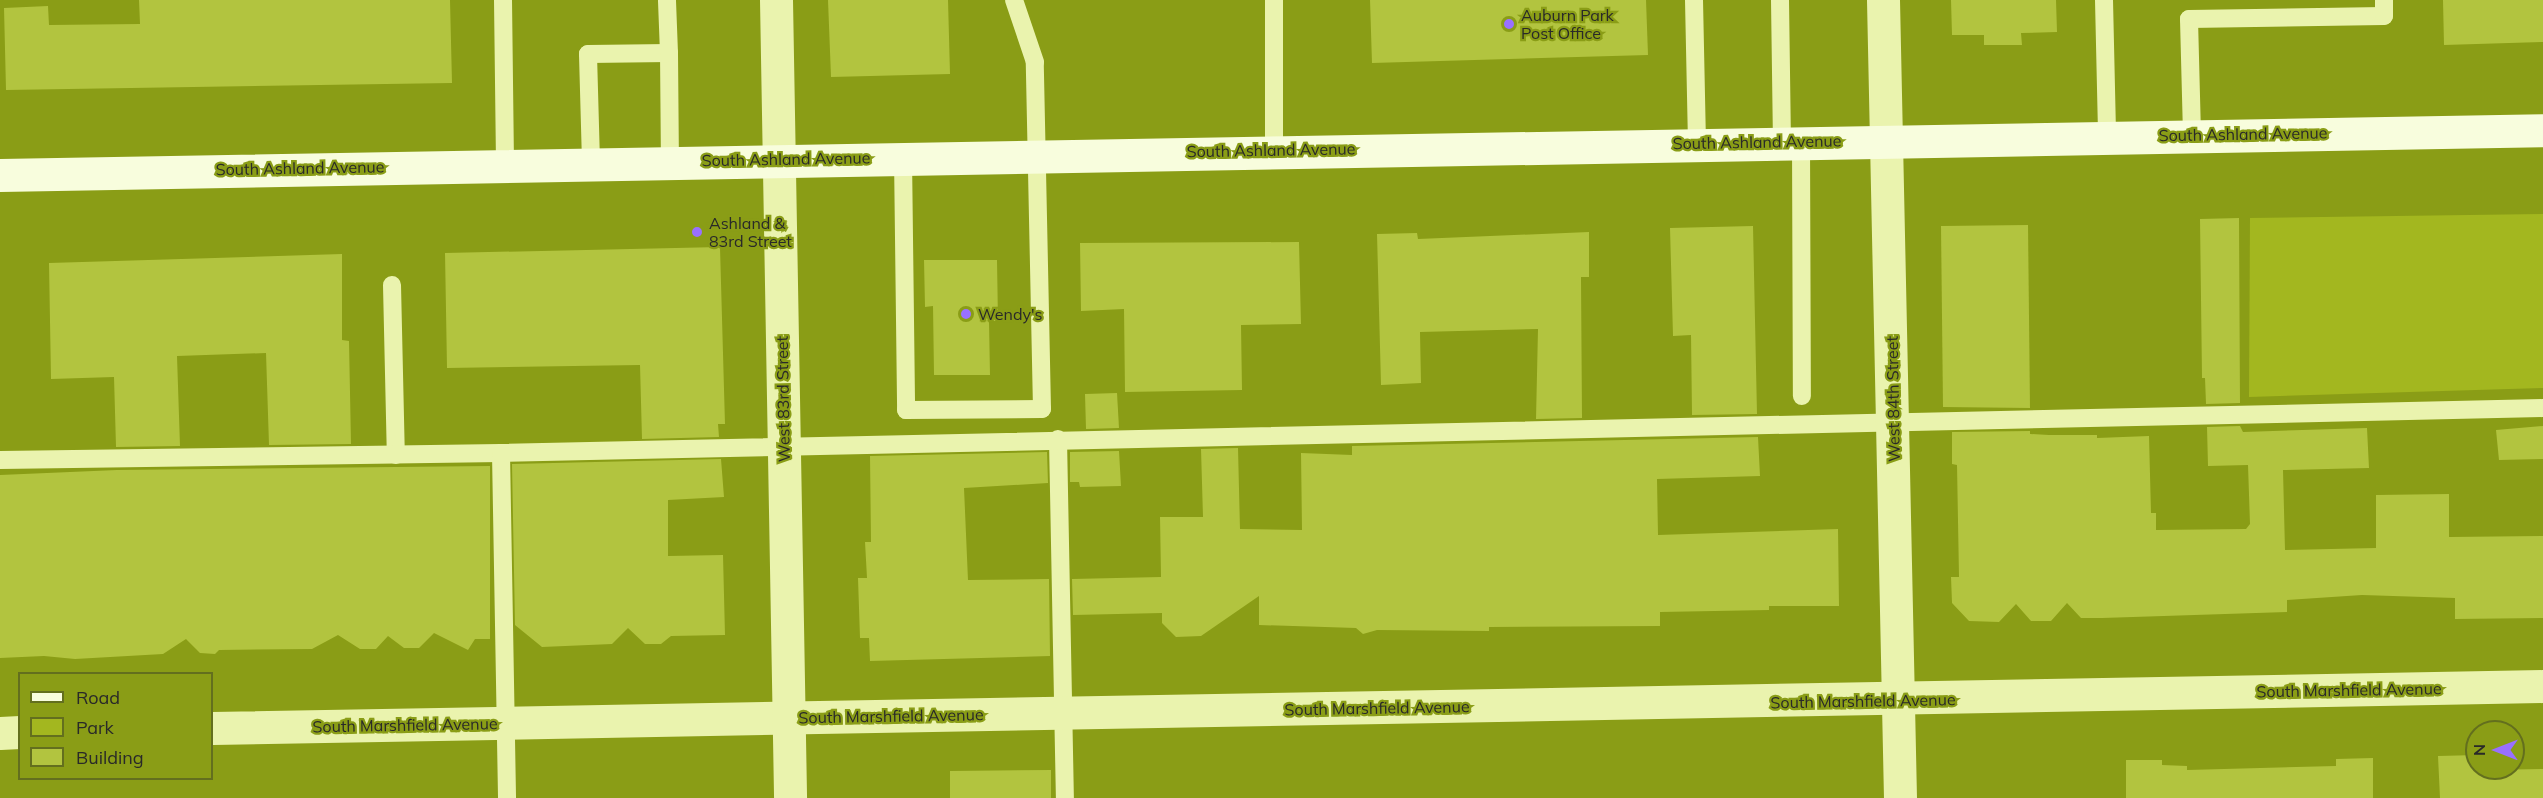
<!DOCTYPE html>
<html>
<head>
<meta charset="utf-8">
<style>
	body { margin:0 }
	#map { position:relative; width:2543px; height:798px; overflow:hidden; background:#8a9d16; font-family:Mulish,sans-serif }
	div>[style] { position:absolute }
	.green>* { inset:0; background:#a3b71f }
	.building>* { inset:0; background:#b2c43f }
	.service>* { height:18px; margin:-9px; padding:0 9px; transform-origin:9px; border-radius:9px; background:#eaf3ae }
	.minor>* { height:33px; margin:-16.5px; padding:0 16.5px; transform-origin:16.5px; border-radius:16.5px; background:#eaf3ae }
	.tertiary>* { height:33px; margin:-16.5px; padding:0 16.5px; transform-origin:16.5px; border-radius:16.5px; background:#eaf3ae }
	.secondary>* { height:33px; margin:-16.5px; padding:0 16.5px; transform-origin:16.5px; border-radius:16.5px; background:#f8fddd }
	.dots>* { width:16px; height:16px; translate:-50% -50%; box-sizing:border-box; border:3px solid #8a9d16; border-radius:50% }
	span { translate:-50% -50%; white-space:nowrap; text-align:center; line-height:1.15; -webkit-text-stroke:4.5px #8a9d16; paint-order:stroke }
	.poi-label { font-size:16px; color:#292929 }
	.left { translate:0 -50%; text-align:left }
	.street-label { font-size:16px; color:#292929 }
	.legend { position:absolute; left:18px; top:672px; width:195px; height:108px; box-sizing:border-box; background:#8a9d16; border:2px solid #636f1e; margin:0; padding:8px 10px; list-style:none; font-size:18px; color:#292929 }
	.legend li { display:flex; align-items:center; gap:12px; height:30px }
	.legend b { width:30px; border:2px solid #636f1e }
	.north { position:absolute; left:2465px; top:720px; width:60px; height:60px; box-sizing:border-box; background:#8a9d16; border:2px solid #636f1e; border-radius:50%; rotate:270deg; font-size:16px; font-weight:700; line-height:24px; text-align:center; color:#292929 }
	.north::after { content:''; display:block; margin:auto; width:21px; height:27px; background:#9970ff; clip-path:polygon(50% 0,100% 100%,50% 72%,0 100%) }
</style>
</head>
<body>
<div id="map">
	<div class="green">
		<i style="clip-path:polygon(2543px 214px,2543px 388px,2249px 397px,2250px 218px)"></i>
	</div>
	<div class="building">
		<i style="clip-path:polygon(139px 0,450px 0,452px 83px,6px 90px,4px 8px,48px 6px,49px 25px,140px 24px)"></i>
		<i style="clip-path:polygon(828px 0,948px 0,950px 74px,831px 77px)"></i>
		<i style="clip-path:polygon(1370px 0,1646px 0,1648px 55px,1372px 63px)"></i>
		<i style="clip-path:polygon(1951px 0,2056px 0,2057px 32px,2021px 33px,2022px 45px,1984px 45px,1984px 35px,1952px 35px)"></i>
		<i style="clip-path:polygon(2443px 0,2543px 0,2543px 42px,2444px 45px)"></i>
		<i style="clip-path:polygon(2239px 218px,2240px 403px,2206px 404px,2205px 378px,2202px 378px,2200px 219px)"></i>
		<i style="clip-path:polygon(2028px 225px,2030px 408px,1943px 407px,1941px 226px)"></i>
		<i style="clip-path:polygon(1753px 226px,1757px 414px,1692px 415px,1691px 335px,1673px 336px,1670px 228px)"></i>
		<i style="clip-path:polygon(1589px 232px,1589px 277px,1581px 277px,1582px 418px,1536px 419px,1538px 329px,1420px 332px,1421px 383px,1381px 385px,1377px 234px,1417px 233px,1418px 239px)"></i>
		<i style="clip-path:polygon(1299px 242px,1301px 324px,1241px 325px,1242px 390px,1125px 392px,1124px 309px,1081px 311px,1080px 243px)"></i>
		<i style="clip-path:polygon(720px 247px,725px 424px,718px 424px,719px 437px,642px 439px,640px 365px,447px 368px,445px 253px)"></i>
		<i style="clip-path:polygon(342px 254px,342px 340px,349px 341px,351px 444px,269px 445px,266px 353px,177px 356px,180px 446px,116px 447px,114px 377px,51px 379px,49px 263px)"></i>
		<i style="clip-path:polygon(924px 260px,997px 260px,998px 321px,989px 321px,990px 375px,934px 375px,933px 306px,925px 307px)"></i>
		<i style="clip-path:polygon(1117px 393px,1119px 428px,1086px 429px,1085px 394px)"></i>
		<i style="clip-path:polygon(2240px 426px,2243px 432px,2367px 428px,2369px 468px,2283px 470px,2285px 550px,2376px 548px,2376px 495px,2449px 494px,2449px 537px,2543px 536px,2543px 618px,2455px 619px,2455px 598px,2362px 595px,2287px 600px,2287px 612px,2102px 618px,2081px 618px,2067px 603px,2051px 621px,2031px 621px,2016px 604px,1999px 622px,1969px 621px,1952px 603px,1951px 577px,1959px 577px,1957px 465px,1952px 464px,1952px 432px,2030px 431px,2030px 434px,2049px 435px,2097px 435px,2097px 438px,2149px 436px,2151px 513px,2156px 513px,2156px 530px,2246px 529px,2250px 524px,2248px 465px,2208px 466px,2207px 427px)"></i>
		<i style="clip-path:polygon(2543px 426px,2543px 459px,2499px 460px,2496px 430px)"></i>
		<i style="clip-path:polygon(1758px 437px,1760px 476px,1657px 479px,1658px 535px,1838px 529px,1839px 606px,1769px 606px,1769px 610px,1660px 612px,1660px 626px,1489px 627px,1489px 631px,1377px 630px,1363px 634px,1356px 628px,1259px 625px,1259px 596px,1201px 636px,1176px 637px,1162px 623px,1162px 613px,1073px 615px,1072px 579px,1161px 577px,1160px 517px,1203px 517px,1201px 449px,1238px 448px,1240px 529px,1302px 530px,1301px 453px,1352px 455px,1352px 446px)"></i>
		<i style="clip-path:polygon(1119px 451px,1121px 486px,1080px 487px,1079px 482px,1070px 482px,1070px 452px)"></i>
		<i style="clip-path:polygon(1047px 452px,1048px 483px,964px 488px,968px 580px,1049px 579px,1050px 656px,870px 661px,869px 638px,860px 638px,858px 578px,867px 578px,865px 542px,871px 542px,870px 456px)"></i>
		<i style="clip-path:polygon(721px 459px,724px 497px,668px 500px,668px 556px,723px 555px,725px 635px,671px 636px,661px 644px,645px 644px,628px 628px,612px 644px,542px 647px,515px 625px,512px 464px)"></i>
		<i style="clip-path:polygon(490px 466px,490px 639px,475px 639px,468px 650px,434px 633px,419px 648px,404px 648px,388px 636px,376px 649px,360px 649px,338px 635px,312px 649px,219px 650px,215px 654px,200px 653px,186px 639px,163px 654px,75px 659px,44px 656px,0 658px,0 475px,117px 470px)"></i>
		<i style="clip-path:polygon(2477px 755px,2477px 768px,2483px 770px,2543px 769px,2543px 798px,2440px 798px,2438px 756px)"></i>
		<i style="clip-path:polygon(2373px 758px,2373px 798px,2126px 798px,2126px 760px,2162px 760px,2162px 765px,2187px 766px,2187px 770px,2336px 766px,2336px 759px)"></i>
		<i style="clip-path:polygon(1051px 770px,1051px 798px,950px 798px,950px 771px)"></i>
	</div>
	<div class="service">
		<i style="left:503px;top:0;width:164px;rotate:89.3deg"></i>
		<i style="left:1274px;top:0;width:150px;rotate:90deg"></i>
		<i style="left:1694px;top:0;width:143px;rotate:88.8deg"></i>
		<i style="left:1780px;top:0;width:142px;rotate:89.2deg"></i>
		<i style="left:2104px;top:0;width:136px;rotate:88.7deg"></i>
		<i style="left:669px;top:53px;width:108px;rotate:89.5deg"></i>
		<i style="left:2192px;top:134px;width:115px;rotate:-91.5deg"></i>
		<i style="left:2189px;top:19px;width:195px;rotate:-0.9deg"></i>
		<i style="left:2384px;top:16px;width:16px;rotate:-90deg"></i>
		<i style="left:1801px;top:141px;width:255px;rotate:89.8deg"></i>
		<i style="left:903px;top:156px;width:254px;rotate:89.3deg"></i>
		<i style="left:906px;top:410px;width:136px;rotate:-0.4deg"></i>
		<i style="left:1042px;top:409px;width:347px;rotate:-91.2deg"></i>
		<i style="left:1035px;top:62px;width:65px;rotate:-108.7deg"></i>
		<i style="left:591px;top:162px;width:108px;rotate:-91.6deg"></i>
		<i style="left:588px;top:54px;width:81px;rotate:-0.7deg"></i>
		<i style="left:669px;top:53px;width:53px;rotate:-92.2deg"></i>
		<i style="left:392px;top:285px;width:170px;rotate:88.7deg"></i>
		<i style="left:1058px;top:439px;width:359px;rotate:88.9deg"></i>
		<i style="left:501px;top:453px;width:345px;rotate:89deg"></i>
		<i style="left:0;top:460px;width:501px;rotate:-0.8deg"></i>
		<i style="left:501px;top:453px;width:2042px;rotate:-1.26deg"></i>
	</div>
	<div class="minor">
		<i style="left:1883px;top:0;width:798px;rotate:88.78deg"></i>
		<i style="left:212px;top:728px;width:2331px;rotate:-1.03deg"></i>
		<i style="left:0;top:733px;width:20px;rotate:-3deg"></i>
	</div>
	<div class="tertiary">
		<i style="left:776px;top:0;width:798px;rotate:88.99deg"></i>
	</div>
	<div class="secondary">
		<i style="left:0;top:175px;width:2543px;rotate:-1.01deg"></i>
	</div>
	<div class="dots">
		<i style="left:1509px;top:24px;background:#9970ff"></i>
		<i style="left:697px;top:232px;background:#9970ff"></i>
		<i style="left:966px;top:314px;background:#9970ff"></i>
	</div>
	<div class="poi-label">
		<span class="left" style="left:1521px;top:24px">Auburn Park<br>Post Office</span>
		<span class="left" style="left:709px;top:232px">Ashland &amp;<br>83rd Street</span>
		<span class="left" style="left:978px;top:314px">Wendy's</span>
	</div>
	<div class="street-label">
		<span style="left:2243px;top:134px;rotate:-1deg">South Ashland Avenue</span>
		<span style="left:1757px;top:142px;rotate:-1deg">South Ashland Avenue</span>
		<span style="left:1271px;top:150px;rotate:-1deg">South Ashland Avenue</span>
		<span style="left:786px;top:159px;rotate:-1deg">South Ashland Avenue</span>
		<span style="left:300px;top:168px;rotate:-1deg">South Ashland Avenue</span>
		<span style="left:783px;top:399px;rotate:-91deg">West 83rd Street</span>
		<span style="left:1893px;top:399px;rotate:-91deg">West 84th Street</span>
		<span style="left:2349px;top:690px;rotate:-1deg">South Marshfield Avenue</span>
		<span style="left:1863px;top:701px;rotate:-1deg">South Marshfield Avenue</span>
		<span style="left:1377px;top:708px;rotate:-1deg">South Marshfield Avenue</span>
		<span style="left:891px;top:716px;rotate:-1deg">South Marshfield Avenue</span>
		<span style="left:405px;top:725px;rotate:-1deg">South Marshfield Avenue</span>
	</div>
	<ul class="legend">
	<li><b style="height:8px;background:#f8fddd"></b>Road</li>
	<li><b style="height:16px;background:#a3b71f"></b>Park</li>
	<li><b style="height:16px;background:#b2c43f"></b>Building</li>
	</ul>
	<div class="north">N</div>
</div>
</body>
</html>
